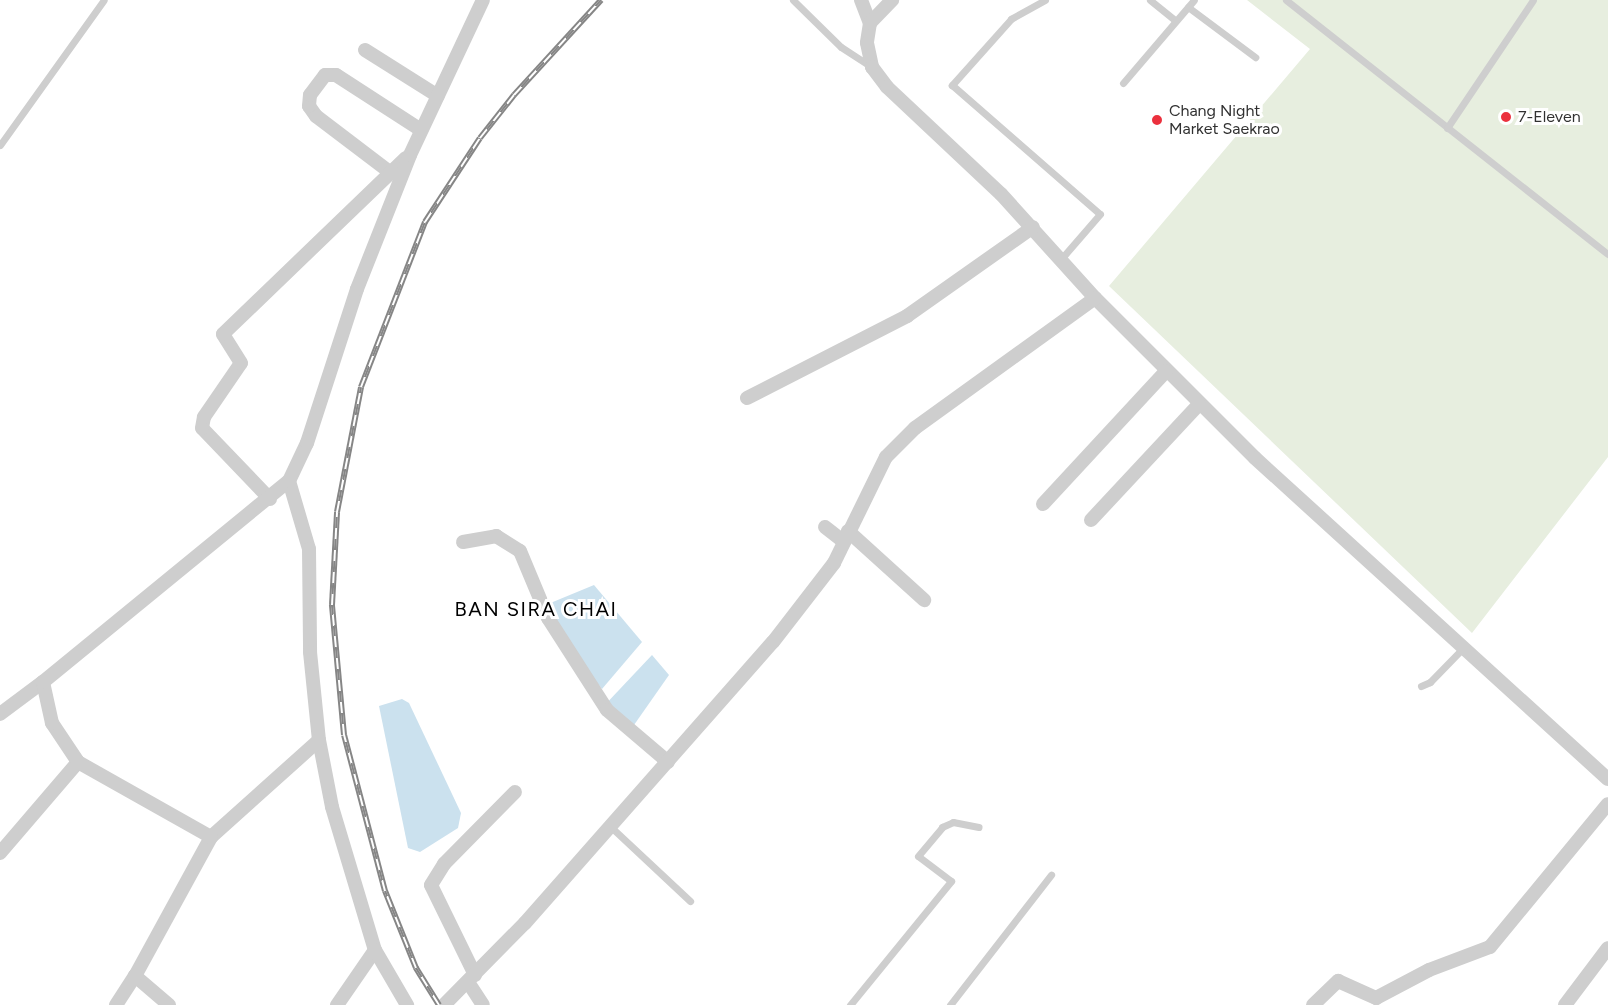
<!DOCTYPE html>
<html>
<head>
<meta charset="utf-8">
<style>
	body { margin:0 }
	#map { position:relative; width:1608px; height:1005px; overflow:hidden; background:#fff; font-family:Figtree,sans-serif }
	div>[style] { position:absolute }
	.green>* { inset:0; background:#e7eedf }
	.water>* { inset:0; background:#cbe1ee }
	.lane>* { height:7px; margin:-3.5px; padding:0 3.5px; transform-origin:3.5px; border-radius:3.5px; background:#cecece }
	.street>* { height:14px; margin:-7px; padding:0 7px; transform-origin:7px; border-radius:7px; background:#cecece }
	.rail>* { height:6px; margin-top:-3px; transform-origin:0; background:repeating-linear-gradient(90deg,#fff 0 11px,#868686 0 22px); box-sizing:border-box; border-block:2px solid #868686 }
	.dots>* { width:16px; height:16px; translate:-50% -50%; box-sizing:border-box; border:3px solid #fff; border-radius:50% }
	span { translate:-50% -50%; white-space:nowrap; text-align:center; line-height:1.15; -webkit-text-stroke:6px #fff; paint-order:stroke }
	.poi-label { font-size:16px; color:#313131 }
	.left { translate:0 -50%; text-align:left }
	.quarter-label { font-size:20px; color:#000; letter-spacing:1.5px }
</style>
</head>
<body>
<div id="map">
	<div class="green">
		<i style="clip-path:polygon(1247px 0,1608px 0,1608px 457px,1472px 633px,1109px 286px,1310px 49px)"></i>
	</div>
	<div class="water">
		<i style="clip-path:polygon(594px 585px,642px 642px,602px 689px,550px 623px,548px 604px)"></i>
		<i style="clip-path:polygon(652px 655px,669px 675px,627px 735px,602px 708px)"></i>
		<i style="clip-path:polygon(402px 699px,409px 703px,461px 813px,458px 828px,420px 852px,408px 848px,379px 706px)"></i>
	</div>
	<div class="lane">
		<i style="left:793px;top:0;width:67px;rotate:44.4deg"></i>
		<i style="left:841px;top:47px;width:35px;rotate:33deg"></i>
		<i style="left:1045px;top:0;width:39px;rotate:151deg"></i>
		<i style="left:1011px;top:19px;width:89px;rotate:131.8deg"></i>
		<i style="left:952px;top:85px;width:196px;rotate:41.1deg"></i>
		<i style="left:1100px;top:214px;width:60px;rotate:130.9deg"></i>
		<i style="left:1150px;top:0;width:33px;rotate:39deg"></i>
		<i style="left:1286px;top:0;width:410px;rotate:38.3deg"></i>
		<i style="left:1188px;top:7px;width:84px;rotate:36.7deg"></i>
		<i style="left:1123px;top:83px;width:109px;rotate:-49.5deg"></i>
		<i style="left:1447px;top:128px;width:154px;rotate:-56.1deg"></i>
		<i style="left:0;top:145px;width:178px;rotate:-54.4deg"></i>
		<i style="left:1421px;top:686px;width:10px;rotate:-24deg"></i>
		<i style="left:1430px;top:682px;width:49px;rotate:-45.8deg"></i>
		<i style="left:612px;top:828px;width:107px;rotate:43.1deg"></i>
		<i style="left:850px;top:1005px;width:160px;rotate:-50.8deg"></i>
		<i style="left:951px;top:881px;width:41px;rotate:-142.9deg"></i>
		<i style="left:918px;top:856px;width:38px;rotate:-50deg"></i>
		<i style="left:942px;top:827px;width:12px;rotate:-24deg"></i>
		<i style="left:953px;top:822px;width:26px;rotate:11deg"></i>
		<i style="left:950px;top:1005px;width:165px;rotate:-52.2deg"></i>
	</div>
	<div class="street">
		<i style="left:861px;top:0;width:25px;rotate:69deg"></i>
		<i style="left:870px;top:23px;width:20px;rotate:99deg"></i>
		<i style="left:867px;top:43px;width:25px;rotate:78deg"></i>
		<i style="left:872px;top:67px;width:25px;rotate:53deg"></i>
		<i style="left:887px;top:87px;width:156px;rotate:43.2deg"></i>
		<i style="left:1001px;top:194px;width:140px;rotate:47.9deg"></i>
		<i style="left:1095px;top:298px;width:226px;rotate:45deg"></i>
		<i style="left:1255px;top:458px;width:477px;rotate:42.3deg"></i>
		<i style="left:870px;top:23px;width:32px;rotate:-46deg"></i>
		<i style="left:365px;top:50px;width:86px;rotate:32.2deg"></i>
		<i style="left:391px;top:173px;width:94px;rotate:-142.8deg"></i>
		<i style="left:316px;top:116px;width:12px;rotate:-125deg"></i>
		<i style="left:309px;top:106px;width:11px;rotate:-85deg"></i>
		<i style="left:310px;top:95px;width:25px;rotate:-53deg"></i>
		<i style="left:325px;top:75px;width:11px"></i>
		<i style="left:336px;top:75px;width:101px;rotate:32.9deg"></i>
		<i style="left:747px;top:398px;width:180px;rotate:-27.1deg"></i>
		<i style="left:907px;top:316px;width:154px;rotate:-35.2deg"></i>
		<i style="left:289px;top:481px;width:71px;rotate:73.6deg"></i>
		<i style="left:309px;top:549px;width:103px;rotate:89.4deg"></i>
		<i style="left:310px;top:652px;width:88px;rotate:84.2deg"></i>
		<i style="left:319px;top:740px;width:68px;rotate:79deg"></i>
		<i style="left:332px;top:807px;width:149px;rotate:73.3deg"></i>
		<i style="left:375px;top:950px;width:67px;rotate:124.6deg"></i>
		<i style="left:270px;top:499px;width:98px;rotate:-133.8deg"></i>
		<i style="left:202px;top:428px;width:11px;rotate:-80deg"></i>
		<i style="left:204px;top:417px;width:65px;rotate:-55.6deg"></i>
		<i style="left:241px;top:363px;width:34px;rotate:-122deg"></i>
		<i style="left:223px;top:334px;width:254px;rotate:-43.9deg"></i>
		<i style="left:1043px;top:504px;width:181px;rotate:-47.2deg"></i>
		<i style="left:1091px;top:520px;width:158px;rotate:-47deg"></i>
		<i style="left:825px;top:527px;width:24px;rotate:38deg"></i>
		<i style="left:848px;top:531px;width:103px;rotate:42.2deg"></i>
		<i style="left:463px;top:542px;width:34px;rotate:-10deg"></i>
		<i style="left:496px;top:536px;width:28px;rotate:32deg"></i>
		<i style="left:520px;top:551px;width:73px;rotate:67.3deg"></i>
		<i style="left:548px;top:618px;width:109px;rotate:57.3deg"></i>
		<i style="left:607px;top:710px;width:80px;rotate:40.4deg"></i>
		<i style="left:0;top:714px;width:54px;rotate:-36.7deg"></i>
		<i style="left:211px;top:837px;width:145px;rotate:-41.9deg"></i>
		<i style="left:0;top:853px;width:120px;rotate:-49.4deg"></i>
		<i style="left:375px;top:950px;width:64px;rotate:59.8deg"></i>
		<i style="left:475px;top:975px;width:100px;rotate:-116.1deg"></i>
		<i style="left:431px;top:885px;width:25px;rotate:-58deg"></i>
		<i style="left:444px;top:864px;width:101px;rotate:-45.4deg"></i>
		<i style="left:468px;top:982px;width:27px;rotate:57deg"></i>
		<i style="left:116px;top:1005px;width:35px;rotate:-57deg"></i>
		<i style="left:169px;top:1005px;width:45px;rotate:-139.5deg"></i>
		<i style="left:135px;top:976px;width:158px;rotate:-61.3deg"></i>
		<i style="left:211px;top:837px;width:153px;rotate:-150.6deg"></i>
		<i style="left:78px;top:762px;width:47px;rotate:-123.7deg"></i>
		<i style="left:52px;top:723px;width:42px;rotate:-102.4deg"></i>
		<i style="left:43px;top:682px;width:318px;rotate:-39.3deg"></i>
		<i style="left:289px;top:481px;width:42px;rotate:-64.7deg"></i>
		<i style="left:307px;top:443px;width:162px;rotate:-72deg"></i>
		<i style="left:357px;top:289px;width:144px;rotate:-68.4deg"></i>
		<i style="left:410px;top:155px;width:171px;rotate:-64.8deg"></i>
		<i style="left:444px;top:1005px;width:115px;rotate:-45.4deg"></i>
		<i style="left:525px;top:923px;width:375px;rotate:-48.6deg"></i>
		<i style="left:773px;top:642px;width:100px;rotate:-52.3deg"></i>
		<i style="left:834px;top:563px;width:118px;rotate:-63.9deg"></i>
		<i style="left:886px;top:457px;width:41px;rotate:-45deg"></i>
		<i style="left:915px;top:428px;width:222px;rotate:-35.8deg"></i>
		<i style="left:1313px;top:1005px;width:35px;rotate:-44deg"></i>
		<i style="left:1338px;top:981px;width:42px;rotate:24.1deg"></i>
		<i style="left:1376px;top:998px;width:60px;rotate:-27.8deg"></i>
		<i style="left:1429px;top:970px;width:65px;rotate:-20.7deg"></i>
		<i style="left:1490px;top:947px;width:185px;rotate:-50.5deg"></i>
		<i style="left:1565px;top:1005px;width:71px;rotate:-53deg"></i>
	</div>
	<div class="rail">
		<i style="left:439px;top:1005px;width:44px;rotate:-121.9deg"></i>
		<i style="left:416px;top:968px;width:83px;rotate:-111.9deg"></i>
		<i style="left:385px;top:891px;width:161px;rotate:-104.7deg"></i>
		<i style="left:344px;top:735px;width:131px;rotate:-95.3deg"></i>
		<i style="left:332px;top:605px;width:93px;rotate:-86.9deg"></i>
		<i style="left:337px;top:512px;width:127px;rotate:-79.1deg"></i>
		<i style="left:361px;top:387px;width:177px;rotate:-68.8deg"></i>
		<i style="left:425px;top:222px;width:100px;rotate:-56.8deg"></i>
		<i style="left:480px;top:138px;width:55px;rotate:-51.7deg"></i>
		<i style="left:514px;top:95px;width:129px;rotate:-47.5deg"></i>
	</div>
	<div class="dots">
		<i style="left:1506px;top:117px;background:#eb303d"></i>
		<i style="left:1157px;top:120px;background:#eb303d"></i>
	</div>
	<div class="poi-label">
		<span class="left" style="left:1169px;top:120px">Chang Night<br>Market Saekrao</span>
		<span class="left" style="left:1518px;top:117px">7-Eleven</span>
	</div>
	<div class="quarter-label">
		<span style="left:536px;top:609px">BAN SIRA CHAI</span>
	</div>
</div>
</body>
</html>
